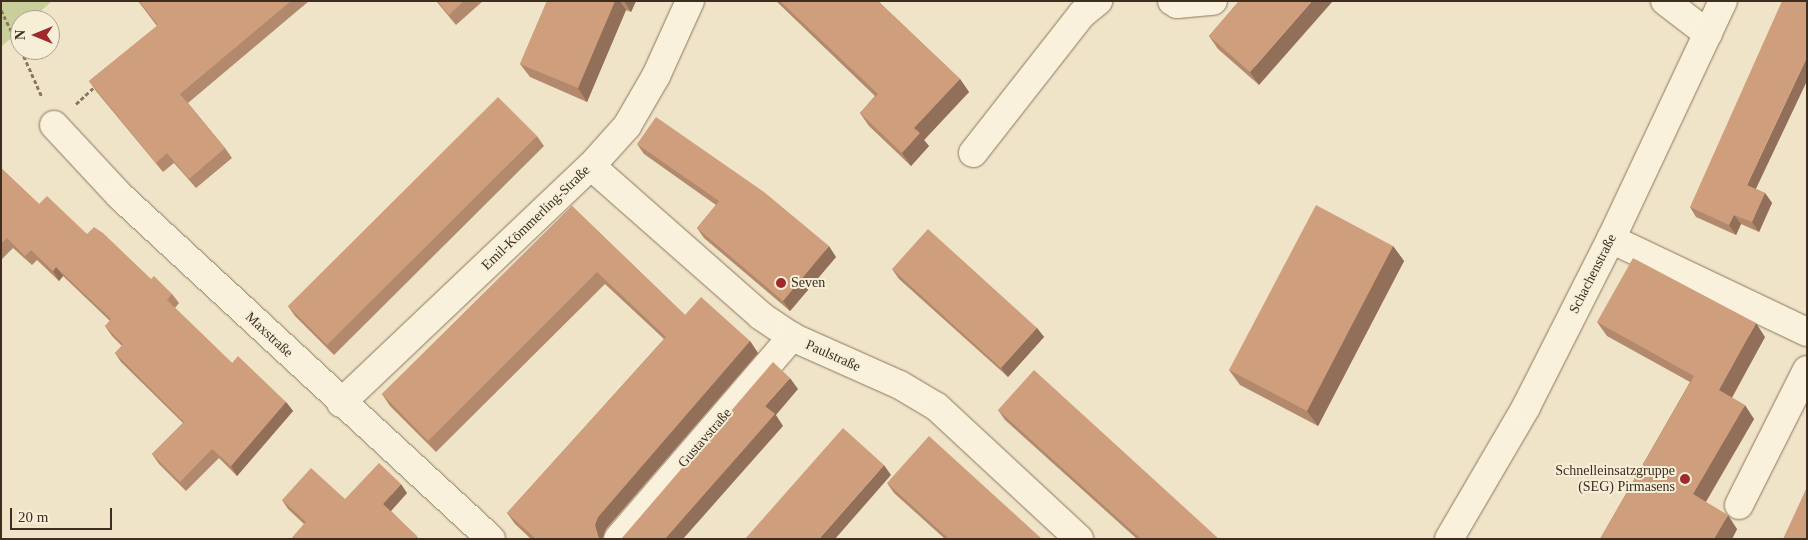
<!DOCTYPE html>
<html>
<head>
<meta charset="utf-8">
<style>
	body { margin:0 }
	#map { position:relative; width:1808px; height:540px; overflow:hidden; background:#f0e4c8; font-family:Georgia,serif }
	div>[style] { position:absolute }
	.green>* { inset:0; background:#c9cf9b }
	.path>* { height:3px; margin-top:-1.5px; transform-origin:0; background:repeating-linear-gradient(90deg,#8d765c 0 4px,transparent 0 6.5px) }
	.roads { filter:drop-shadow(0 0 1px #8d765c) drop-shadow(0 0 1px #8d765c) }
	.minor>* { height:28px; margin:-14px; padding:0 14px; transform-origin:14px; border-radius:14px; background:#faf1dc }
	.wall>* { inset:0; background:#b2896c }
	.shaded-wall>* { inset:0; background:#916f58 }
	.building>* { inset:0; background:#cf9f7d }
	.dots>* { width:14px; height:14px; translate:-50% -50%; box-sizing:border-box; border:2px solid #f7eed8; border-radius:50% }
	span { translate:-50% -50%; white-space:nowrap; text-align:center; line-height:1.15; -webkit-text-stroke:4px #f7eed8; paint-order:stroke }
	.street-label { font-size:14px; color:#3d2e20 }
	.poi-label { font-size:14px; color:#3d2e20 }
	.left { translate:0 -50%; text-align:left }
	.right { translate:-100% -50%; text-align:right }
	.frame { position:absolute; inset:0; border:2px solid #3d2e20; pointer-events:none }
	.north { position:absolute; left:10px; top:10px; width:50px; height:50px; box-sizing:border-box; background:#f7eed8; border:1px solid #ada18e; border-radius:50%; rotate:270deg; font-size:14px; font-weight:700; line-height:20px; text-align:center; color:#3d2e20 }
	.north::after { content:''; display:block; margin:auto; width:18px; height:22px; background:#9e2a2b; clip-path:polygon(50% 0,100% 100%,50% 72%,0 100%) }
	.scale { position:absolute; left:10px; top:508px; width:102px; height:22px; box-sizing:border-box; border:2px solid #3d2e20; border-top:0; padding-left:6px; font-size:15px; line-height:18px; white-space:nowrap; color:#3d2e20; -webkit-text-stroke:4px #f7eed8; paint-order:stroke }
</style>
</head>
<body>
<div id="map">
	<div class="green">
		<i style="clip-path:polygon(1px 1px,52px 1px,31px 20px,20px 20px,20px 30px,1px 47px)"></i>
	</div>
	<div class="path">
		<i style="left:1px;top:10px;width:43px;rotate:64deg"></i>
		<i style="left:21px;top:50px;width:51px;rotate:65.9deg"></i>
		<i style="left:76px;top:104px;width:26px;rotate:-43deg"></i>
	</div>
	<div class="roads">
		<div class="minor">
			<i style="left:1172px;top:1px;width:6px;rotate:31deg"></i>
			<i style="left:1177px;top:4px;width:36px;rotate:-5deg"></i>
			<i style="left:1665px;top:1px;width:54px;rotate:37.5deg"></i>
			<i style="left:54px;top:125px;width:97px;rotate:47.1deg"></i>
			<i style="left:120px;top:196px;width:505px;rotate:42.75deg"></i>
			<i style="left:973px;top:153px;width:177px;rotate:-51.9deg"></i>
			<i style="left:1082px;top:14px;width:21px;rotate:-39deg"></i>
			<i style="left:591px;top:166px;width:227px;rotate:41.4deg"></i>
			<i style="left:761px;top:316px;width:37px;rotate:34deg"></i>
			<i style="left:792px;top:337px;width:118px;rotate:24deg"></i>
			<i style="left:900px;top:385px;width:43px;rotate:30.7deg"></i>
			<i style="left:937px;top:407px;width:194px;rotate:42.9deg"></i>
			<i style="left:1611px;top:239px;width:217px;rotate:25.4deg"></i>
			<i style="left:341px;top:403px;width:344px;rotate:-43.5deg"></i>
			<i style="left:591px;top:166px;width:54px;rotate:-48deg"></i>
			<i style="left:627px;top:126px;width:58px;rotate:-59.9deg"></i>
			<i style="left:656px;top:76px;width:82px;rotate:-65.6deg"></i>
			<i style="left:1739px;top:505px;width:151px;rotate:-63.3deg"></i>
			<i style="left:618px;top:539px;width:267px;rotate:-49.3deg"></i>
			<i style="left:1449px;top:539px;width:153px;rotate:-59.7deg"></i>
			<i style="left:1526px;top:407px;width:188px;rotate:-63.2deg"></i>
			<i style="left:1611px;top:239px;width:263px;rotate:-64.8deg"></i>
		</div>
	</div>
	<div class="wall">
		<i style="clip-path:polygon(138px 1px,309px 1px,188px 103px,225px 148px,232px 158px,196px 188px,174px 163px,163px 172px,96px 91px,89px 81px,157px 26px)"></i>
		<i style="clip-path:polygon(436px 1px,483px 1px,456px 25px)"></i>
		<i style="clip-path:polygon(547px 1px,636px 1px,631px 12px,626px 10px,587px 102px,530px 77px,520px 64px)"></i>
		<i style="clip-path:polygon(776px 1px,878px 1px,960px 79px,969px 92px,924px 140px,929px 146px,911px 166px,869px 126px,860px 113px,875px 96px)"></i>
		<i style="clip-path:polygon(1239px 1px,1259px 85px,1218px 49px,1209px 36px)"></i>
		<i style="clip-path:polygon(537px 136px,544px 146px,334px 355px,295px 316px,288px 306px)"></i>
		<i style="clip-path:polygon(637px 144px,836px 257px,790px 311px,704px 238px,697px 228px,716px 205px,644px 154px)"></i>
		<i style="clip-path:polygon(1px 168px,39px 204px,87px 234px,172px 294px,179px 303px,175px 308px,232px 363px,286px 402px,293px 411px,237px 476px,219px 458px,186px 491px,159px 464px,152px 454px,183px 423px,121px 362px,115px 353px,122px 346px,112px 336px,105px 326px,110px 321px,63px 276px,59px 281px,37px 260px,32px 265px,13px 248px,1px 260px)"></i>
		<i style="clip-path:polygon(1756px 189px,1765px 193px,1772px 203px,1759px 232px,1741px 224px,1736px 235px,1696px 217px,1690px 207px)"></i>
		<i style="clip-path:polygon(572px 206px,685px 315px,750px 341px,758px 353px,606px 529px,603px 537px,603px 539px,531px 539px,515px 524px,507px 513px,664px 339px,605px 284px,436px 452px,390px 406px,382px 394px)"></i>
		<i style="clip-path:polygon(1393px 246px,1404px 261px,1318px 426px,1240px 385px,1229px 370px)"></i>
		<i style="clip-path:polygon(892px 269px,1037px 328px,1044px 337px,1008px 377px,899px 279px)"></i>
		<i style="clip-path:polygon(1597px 322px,1765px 337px,1732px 398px,1754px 419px,1706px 502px,1737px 529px,1732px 539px,1600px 539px,1690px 382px,1607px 336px)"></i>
		<i style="clip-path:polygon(998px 410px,1219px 539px,1137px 539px,1005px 420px)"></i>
		<i style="clip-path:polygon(887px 483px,1042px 539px,945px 539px,894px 493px)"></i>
		<i style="clip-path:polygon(407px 493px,391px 511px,419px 539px,291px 539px,304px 524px,288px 509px,282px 500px,345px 499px)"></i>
	</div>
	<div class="shaded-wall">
		<i style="clip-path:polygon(615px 1px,620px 1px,626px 10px,587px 102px,578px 88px)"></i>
		<i style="clip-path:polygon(624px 1px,636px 1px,631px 12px)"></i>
		<i style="clip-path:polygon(1312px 1px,1333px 1px,1259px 85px,1250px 72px)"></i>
		<i style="clip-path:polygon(1807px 57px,1807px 81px,1753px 195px,1747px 185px)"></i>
		<i style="clip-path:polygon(960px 79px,969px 92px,924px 140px,929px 146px,911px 166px,902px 153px,914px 128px)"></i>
		<i style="clip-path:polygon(1765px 193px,1772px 203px,1759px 232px,1752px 222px)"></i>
		<i style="clip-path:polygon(1734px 215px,1741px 224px,1736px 235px,1729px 225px)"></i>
		<i style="clip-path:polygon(829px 246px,836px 257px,790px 311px,783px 301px)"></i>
		<i style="clip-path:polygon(1393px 246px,1404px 261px,1318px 426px,1307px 411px)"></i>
		<i style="clip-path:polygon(56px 267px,63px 276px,59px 281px,53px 271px)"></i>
		<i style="clip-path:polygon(1756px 323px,1765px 337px,1728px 404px,1719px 390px)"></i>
		<i style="clip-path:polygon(1037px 328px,1044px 337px,1008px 377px,1001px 368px)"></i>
		<i style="clip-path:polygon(750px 341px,758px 353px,606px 529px,603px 537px,603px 539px,599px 539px,595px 525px,598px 517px)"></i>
		<i style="clip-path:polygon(790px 378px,798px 389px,776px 415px,783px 426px,683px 539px,665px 539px,765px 406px)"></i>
		<i style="clip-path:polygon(286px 402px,293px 411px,237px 476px,231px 466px)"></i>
		<i style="clip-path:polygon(1745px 405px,1754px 419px,1702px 508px,1693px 494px)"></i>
		<i style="clip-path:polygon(884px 465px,891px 475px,835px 539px,819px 539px)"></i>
		<i style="clip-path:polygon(401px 484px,407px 493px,389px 513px,383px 504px)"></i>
		<i style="clip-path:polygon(1728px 515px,1737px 529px,1732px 539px,1714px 539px)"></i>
	</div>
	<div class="building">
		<i style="clip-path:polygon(139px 1px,291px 1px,180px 94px,225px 148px,189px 179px,167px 153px,156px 163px,89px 81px,158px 25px)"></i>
		<i style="clip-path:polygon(437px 1px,464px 1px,449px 15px)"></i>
		<i style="clip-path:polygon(547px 1px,615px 1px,578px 88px,520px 64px)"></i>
		<i style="clip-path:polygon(780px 1px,878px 1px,960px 79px,914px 128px,920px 133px,902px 153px,860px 113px,878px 94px)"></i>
		<i style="clip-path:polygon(1239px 1px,1312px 1px,1250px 72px,1209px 36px)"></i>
		<i style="clip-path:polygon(1782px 1px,1807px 1px,1807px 57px,1747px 185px,1765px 193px,1752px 222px,1734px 215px,1729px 225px,1690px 207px)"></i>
		<i style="clip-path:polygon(498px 97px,537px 136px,327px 345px,288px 306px)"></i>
		<i style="clip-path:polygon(656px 117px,764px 192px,829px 246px,783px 301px,697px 228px,719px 201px,637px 144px)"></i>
		<i style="clip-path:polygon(1px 168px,39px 204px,47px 196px,87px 234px,94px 227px,103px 233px,151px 279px,154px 276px,172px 294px,167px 300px,232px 363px,238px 356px,286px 402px,231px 466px,212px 449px,180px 482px,152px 454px,184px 422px,115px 353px,123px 344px,105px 326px,111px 319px,56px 267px,53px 271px,31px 250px,25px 256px,7px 238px,1px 244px)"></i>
		<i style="clip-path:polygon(1316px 205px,1393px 246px,1307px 411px,1229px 370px)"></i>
		<i style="clip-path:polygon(572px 206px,685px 315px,701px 297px,750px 341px,598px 517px,595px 525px,599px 539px,536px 539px,507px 513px,666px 337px,597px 272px,428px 441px,382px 394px)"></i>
		<i style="clip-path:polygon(928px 229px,1037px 328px,1001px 368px,892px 269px)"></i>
		<i style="clip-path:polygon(1633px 258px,1756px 323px,1719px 390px,1745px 405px,1693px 494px,1728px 515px,1714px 539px,1600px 539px,1694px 376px,1597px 322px)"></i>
		<i style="clip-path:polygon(773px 362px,790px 378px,765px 406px,775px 414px,665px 539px,619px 539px,622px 538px)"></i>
		<i style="clip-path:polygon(1034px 370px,1219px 539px,1141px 539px,998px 410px)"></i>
		<i style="clip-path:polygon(843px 428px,884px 465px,819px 539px,745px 539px)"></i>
		<i style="clip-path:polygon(929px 436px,1042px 539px,949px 539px,887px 483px)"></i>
		<i style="clip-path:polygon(379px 463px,401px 484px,383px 504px,417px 536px,415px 539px,291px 539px,306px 522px,282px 500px,311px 468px,345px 499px)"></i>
		<i style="clip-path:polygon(1807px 487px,1807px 539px,1783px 539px)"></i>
	</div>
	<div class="dots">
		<i style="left:781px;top:283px;background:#9e2a2b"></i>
		<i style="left:1685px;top:479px;background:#9e2a2b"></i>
	</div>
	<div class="street-label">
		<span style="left:536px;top:218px;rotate:-44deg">Emil-Kömmerling-Straße</span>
		<span style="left:1593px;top:274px;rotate:-63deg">Schachenstraße</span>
		<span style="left:269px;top:335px;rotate:43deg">Maxstraße</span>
		<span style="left:833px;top:356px;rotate:24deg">Paulstraße</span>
		<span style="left:705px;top:438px;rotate:-49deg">Gustavstraße</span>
	</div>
	<div class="poi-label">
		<span class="left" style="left:791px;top:283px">Seven</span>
		<span class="right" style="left:1675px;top:479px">Schnelleinsatzgruppe<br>(SEG) Pirmasens</span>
	</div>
	<div class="frame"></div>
	<div class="north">N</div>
	<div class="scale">20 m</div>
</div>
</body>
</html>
